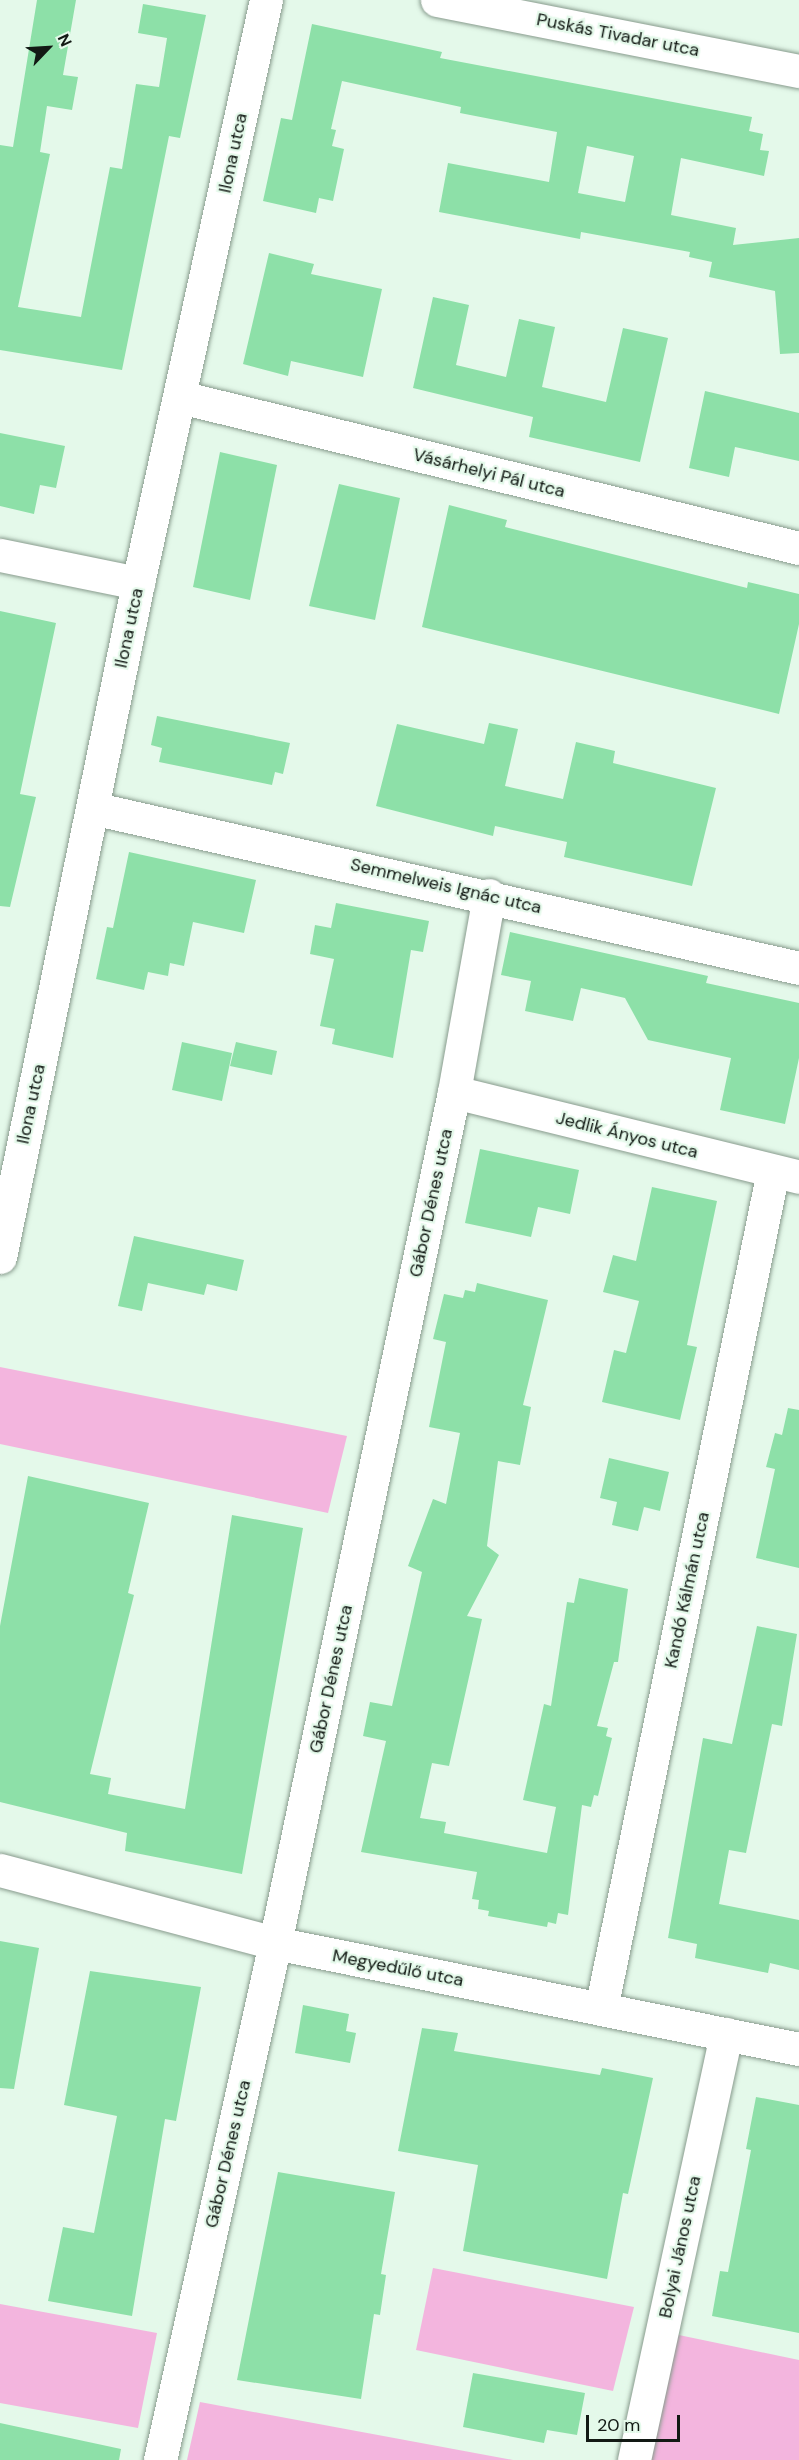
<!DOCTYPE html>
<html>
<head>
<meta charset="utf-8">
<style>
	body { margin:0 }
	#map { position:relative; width:799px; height:2460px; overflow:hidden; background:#e4f9ea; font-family:"DM Sans",sans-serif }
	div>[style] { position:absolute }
	.green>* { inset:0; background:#f3b5de }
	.building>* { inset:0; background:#8de0a8 }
	.roads { filter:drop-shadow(0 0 2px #889b8d) drop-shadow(0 0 2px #889b8d) }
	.minor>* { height:33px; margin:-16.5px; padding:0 16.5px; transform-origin:16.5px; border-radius:16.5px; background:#fff }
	span { translate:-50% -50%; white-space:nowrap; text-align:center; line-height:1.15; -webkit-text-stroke:4.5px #e4f9ea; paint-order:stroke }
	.street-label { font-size:18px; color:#121914 }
	.north { position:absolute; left:18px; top:18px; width:60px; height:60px; -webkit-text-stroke:4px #e4f9ea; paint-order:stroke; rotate:65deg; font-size:16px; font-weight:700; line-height:24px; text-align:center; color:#121914 }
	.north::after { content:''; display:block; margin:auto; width:21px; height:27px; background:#121914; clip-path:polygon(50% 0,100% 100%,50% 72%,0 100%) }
	.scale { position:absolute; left:586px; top:2415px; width:94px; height:27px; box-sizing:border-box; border:3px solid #121914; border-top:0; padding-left:8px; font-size:18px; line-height:21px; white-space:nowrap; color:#121914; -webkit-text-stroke:4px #e4f9ea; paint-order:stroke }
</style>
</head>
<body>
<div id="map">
	<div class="green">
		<i style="clip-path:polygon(0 1367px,347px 1436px,328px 1513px,0 1444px)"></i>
		<i style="clip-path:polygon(433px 2268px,634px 2307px,613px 2391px,416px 2350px)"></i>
		<i style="clip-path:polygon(0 2304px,157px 2333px,138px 2428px,0 2403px)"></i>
		<i style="clip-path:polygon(674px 2334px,799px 2360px,799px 2460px,647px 2460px)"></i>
		<i style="clip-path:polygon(200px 2402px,513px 2460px,187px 2460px)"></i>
	</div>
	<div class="building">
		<i style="clip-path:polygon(37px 0,76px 0,63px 75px,78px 77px,72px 110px,47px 106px,40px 152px,50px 154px,18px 307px,81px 317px,110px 167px,122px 169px,136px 84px,159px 87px,167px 38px,138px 33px,143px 4px,206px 15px,180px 138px,169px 136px,122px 370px,0 350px,0 145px,13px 147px)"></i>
		<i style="clip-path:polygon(evenodd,312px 24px,442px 52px,440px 58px,752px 117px,749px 131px,763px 134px,760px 150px,769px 151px,764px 176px,681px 158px,671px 215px,736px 228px,733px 245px,799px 238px,799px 353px,780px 354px,775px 291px,709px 277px,712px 262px,689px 257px,690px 252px,581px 232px,580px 239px,439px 212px,448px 163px,549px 182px,557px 132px,460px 113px,461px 107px,342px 81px,331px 129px,336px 130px,332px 146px,344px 149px,333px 201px,319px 198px,316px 213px,263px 201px,281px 118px,292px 120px,312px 24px,587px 146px,634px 156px,625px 202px,578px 193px,587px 146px)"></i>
		<i style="clip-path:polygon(269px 253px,314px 264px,311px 274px,382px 289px,363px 377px,291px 361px,288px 376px,243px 364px)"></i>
		<i style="clip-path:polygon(433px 297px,469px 305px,456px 365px,506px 377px,519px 319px,555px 327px,542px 387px,606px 402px,623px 328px,668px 338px,640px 462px,529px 437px,533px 417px,413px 388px)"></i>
		<i style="clip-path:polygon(705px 391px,799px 413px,799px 461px,735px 447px,729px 477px,689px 468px)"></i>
		<i style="clip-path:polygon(0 433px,65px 446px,56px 488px,40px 485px,34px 514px,0 506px)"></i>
		<i style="clip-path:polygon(220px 452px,277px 465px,250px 600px,193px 587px)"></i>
		<i style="clip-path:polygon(339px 484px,400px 498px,375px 620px,309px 606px)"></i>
		<i style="clip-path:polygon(449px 505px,507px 520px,505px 527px,747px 588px,748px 582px,799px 594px,799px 624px,779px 714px,422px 627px)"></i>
		<i style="clip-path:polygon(0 611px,56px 623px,20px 794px,36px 797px,10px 907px,0 906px)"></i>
		<i style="clip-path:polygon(157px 716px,290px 743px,283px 774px,275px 772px,272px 785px,159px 762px,162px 748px,151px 745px)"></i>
		<i style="clip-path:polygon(489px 723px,518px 729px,505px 786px,563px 799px,576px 742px,615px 751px,613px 763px,716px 788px,692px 886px,564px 857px,567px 842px,495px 826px,493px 836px,376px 806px,397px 724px,484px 744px)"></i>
		<i style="clip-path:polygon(129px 852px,256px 880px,244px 933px,193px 922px,184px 966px,170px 963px,168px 976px,148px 972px,144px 990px,96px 979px,107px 927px,113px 928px)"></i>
		<i style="clip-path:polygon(336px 903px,429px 921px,423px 952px,411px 950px,393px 1058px,332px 1044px,335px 1029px,320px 1026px,334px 959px,310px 954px,315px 925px,331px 928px)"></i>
		<i style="clip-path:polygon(510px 932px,708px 976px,706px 983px,799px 1003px,799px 1058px,785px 1124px,720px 1110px,731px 1058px,648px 1040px,625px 998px,581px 988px,573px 1021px,525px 1011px,531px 981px,501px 975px)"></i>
		<i style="clip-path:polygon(182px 1042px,232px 1053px,222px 1101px,172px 1090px)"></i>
		<i style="clip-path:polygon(236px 1042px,277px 1051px,272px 1075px,230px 1066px)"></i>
		<i style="clip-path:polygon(480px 1149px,579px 1170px,570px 1214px,538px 1207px,531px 1237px,465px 1223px)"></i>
		<i style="clip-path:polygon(652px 1187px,717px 1201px,687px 1345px,697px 1347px,680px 1420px,602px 1402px,614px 1350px,626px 1353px,639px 1301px,603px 1292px,613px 1255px,636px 1261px)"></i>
		<i style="clip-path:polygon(134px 1236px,244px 1260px,237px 1291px,207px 1284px,204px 1295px,148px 1283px,142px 1311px,118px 1306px)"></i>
		<i style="clip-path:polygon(477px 1283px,548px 1300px,523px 1405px,531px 1407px,520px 1465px,498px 1461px,487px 1546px,499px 1555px,467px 1616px,482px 1619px,449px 1766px,432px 1763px,420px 1818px,446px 1822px,444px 1833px,547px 1853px,556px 1807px,523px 1800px,544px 1704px,551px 1706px,567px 1602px,574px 1603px,579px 1578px,628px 1589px,618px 1662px,614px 1662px,597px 1726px,608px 1728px,606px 1736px,612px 1738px,598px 1796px,594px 1795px,591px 1807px,582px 1805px,568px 1915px,558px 1913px,556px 1924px,548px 1922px,547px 1927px,488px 1916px,489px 1911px,478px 1909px,479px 1900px,472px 1899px,477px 1872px,361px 1852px,386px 1741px,363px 1736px,370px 1702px,392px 1706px,422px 1572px,408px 1566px,433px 1499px,446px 1504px,460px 1433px,429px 1427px,446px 1342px,433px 1339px,444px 1294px,463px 1298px,465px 1290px,475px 1292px)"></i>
		<i style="clip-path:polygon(788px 1408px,799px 1410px,799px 1568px,756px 1558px,775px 1469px,766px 1467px,775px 1433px,782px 1435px)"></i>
		<i style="clip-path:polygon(609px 1458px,669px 1472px,660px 1511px,644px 1507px,638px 1531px,612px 1525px,617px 1502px,600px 1498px)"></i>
		<i style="clip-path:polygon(28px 1476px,149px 1503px,128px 1593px,134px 1595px,90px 1774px,111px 1778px,108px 1794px,185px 1809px,232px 1515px,303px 1528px,242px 1874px,125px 1851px,127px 1833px,0 1802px,0 1626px)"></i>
		<i style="clip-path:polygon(757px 1626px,797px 1634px,782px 1726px,772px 1724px,746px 1853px,729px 1850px,719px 1904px,799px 1920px,799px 1970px,770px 1963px,768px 1973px,695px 1958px,697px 1944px,668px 1938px,703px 1738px,732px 1744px)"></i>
		<i style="clip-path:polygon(0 1941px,39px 1948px,14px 2089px,0 2088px)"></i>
		<i style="clip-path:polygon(90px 1971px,201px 1987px,176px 2121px,165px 2119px,132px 2316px,48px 2301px,63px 2227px,94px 2233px,117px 2116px,64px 2105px)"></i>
		<i style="clip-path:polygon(303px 2005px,349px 2014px,346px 2031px,356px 2033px,350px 2063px,295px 2053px)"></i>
		<i style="clip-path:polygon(422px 2028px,458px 2033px,454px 2051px,600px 2075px,602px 2068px,653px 2078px,628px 2194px,623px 2193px,607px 2279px,463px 2251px,478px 2165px,398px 2151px)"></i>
		<i style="clip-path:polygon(756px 2097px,799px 2105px,799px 2333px,712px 2316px,720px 2271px,728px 2272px,751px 2150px,746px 2149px)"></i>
		<i style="clip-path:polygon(278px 2172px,395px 2192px,381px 2274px,386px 2275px,380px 2315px,374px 2314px,361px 2399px,237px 2380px)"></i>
		<i style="clip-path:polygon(473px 2373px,585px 2393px,577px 2435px,547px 2430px,544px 2443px,463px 2427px)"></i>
		<i style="clip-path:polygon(0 2423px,121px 2449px,119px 2460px,0 2460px)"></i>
	</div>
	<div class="roads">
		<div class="minor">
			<i style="left:437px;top:0;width:369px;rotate:11.1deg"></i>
			<i style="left:180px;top:397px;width:637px;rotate:13.71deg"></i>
			<i style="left:0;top:555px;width:141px;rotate:11.5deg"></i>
			<i style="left:92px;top:808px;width:725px;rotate:12.75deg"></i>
			<i style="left:454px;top:1092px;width:355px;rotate:13.8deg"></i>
			<i style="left:0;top:1257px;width:688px;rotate:-78.43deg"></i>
			<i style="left:138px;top:583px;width:597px;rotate:-77.62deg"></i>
			<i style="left:0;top:1870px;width:285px;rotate:14.9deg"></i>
			<i style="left:275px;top:1943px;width:535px;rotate:11.44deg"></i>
			<i style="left:601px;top:2009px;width:855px;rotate:-78.4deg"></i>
			<i style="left:160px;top:2460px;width:530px;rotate:-77.46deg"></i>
			<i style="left:275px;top:1943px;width:870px;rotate:-78.12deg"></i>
			<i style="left:454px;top:1092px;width:200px;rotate:-79.9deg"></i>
			<i style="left:634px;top:2460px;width:436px;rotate:-77.8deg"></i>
		</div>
	</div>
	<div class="street-label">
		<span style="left:618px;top:35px;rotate:11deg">Puskás Tivadar utca</span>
		<span style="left:233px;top:153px;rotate:-78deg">Ilona utca</span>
		<span style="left:489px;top:473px;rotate:14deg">Vásárhelyi Pál utca</span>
		<span style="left:129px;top:628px;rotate:-78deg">Ilona utca</span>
		<span style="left:446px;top:886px;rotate:13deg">Semmelweis Ignác utca</span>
		<span style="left:31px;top:1104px;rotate:-78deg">Ilona utca</span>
		<span style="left:627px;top:1135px;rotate:14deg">Jedlik Ányos utca</span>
		<span style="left:431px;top:1203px;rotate:-78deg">Gábor Dénes utca</span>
		<span style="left:687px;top:1590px;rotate:-78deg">Kandó Kálmán utca</span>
		<span style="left:331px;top:1679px;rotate:-78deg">Gábor Dénes utca</span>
		<span style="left:398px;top:1968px;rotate:11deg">Megyedűlő utca</span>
		<span style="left:228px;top:2154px;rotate:-77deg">Gábor Dénes utca</span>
		<span style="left:680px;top:2247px;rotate:-78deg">Bolyai János utca</span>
	</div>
	<div class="north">N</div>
	<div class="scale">20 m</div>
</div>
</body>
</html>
